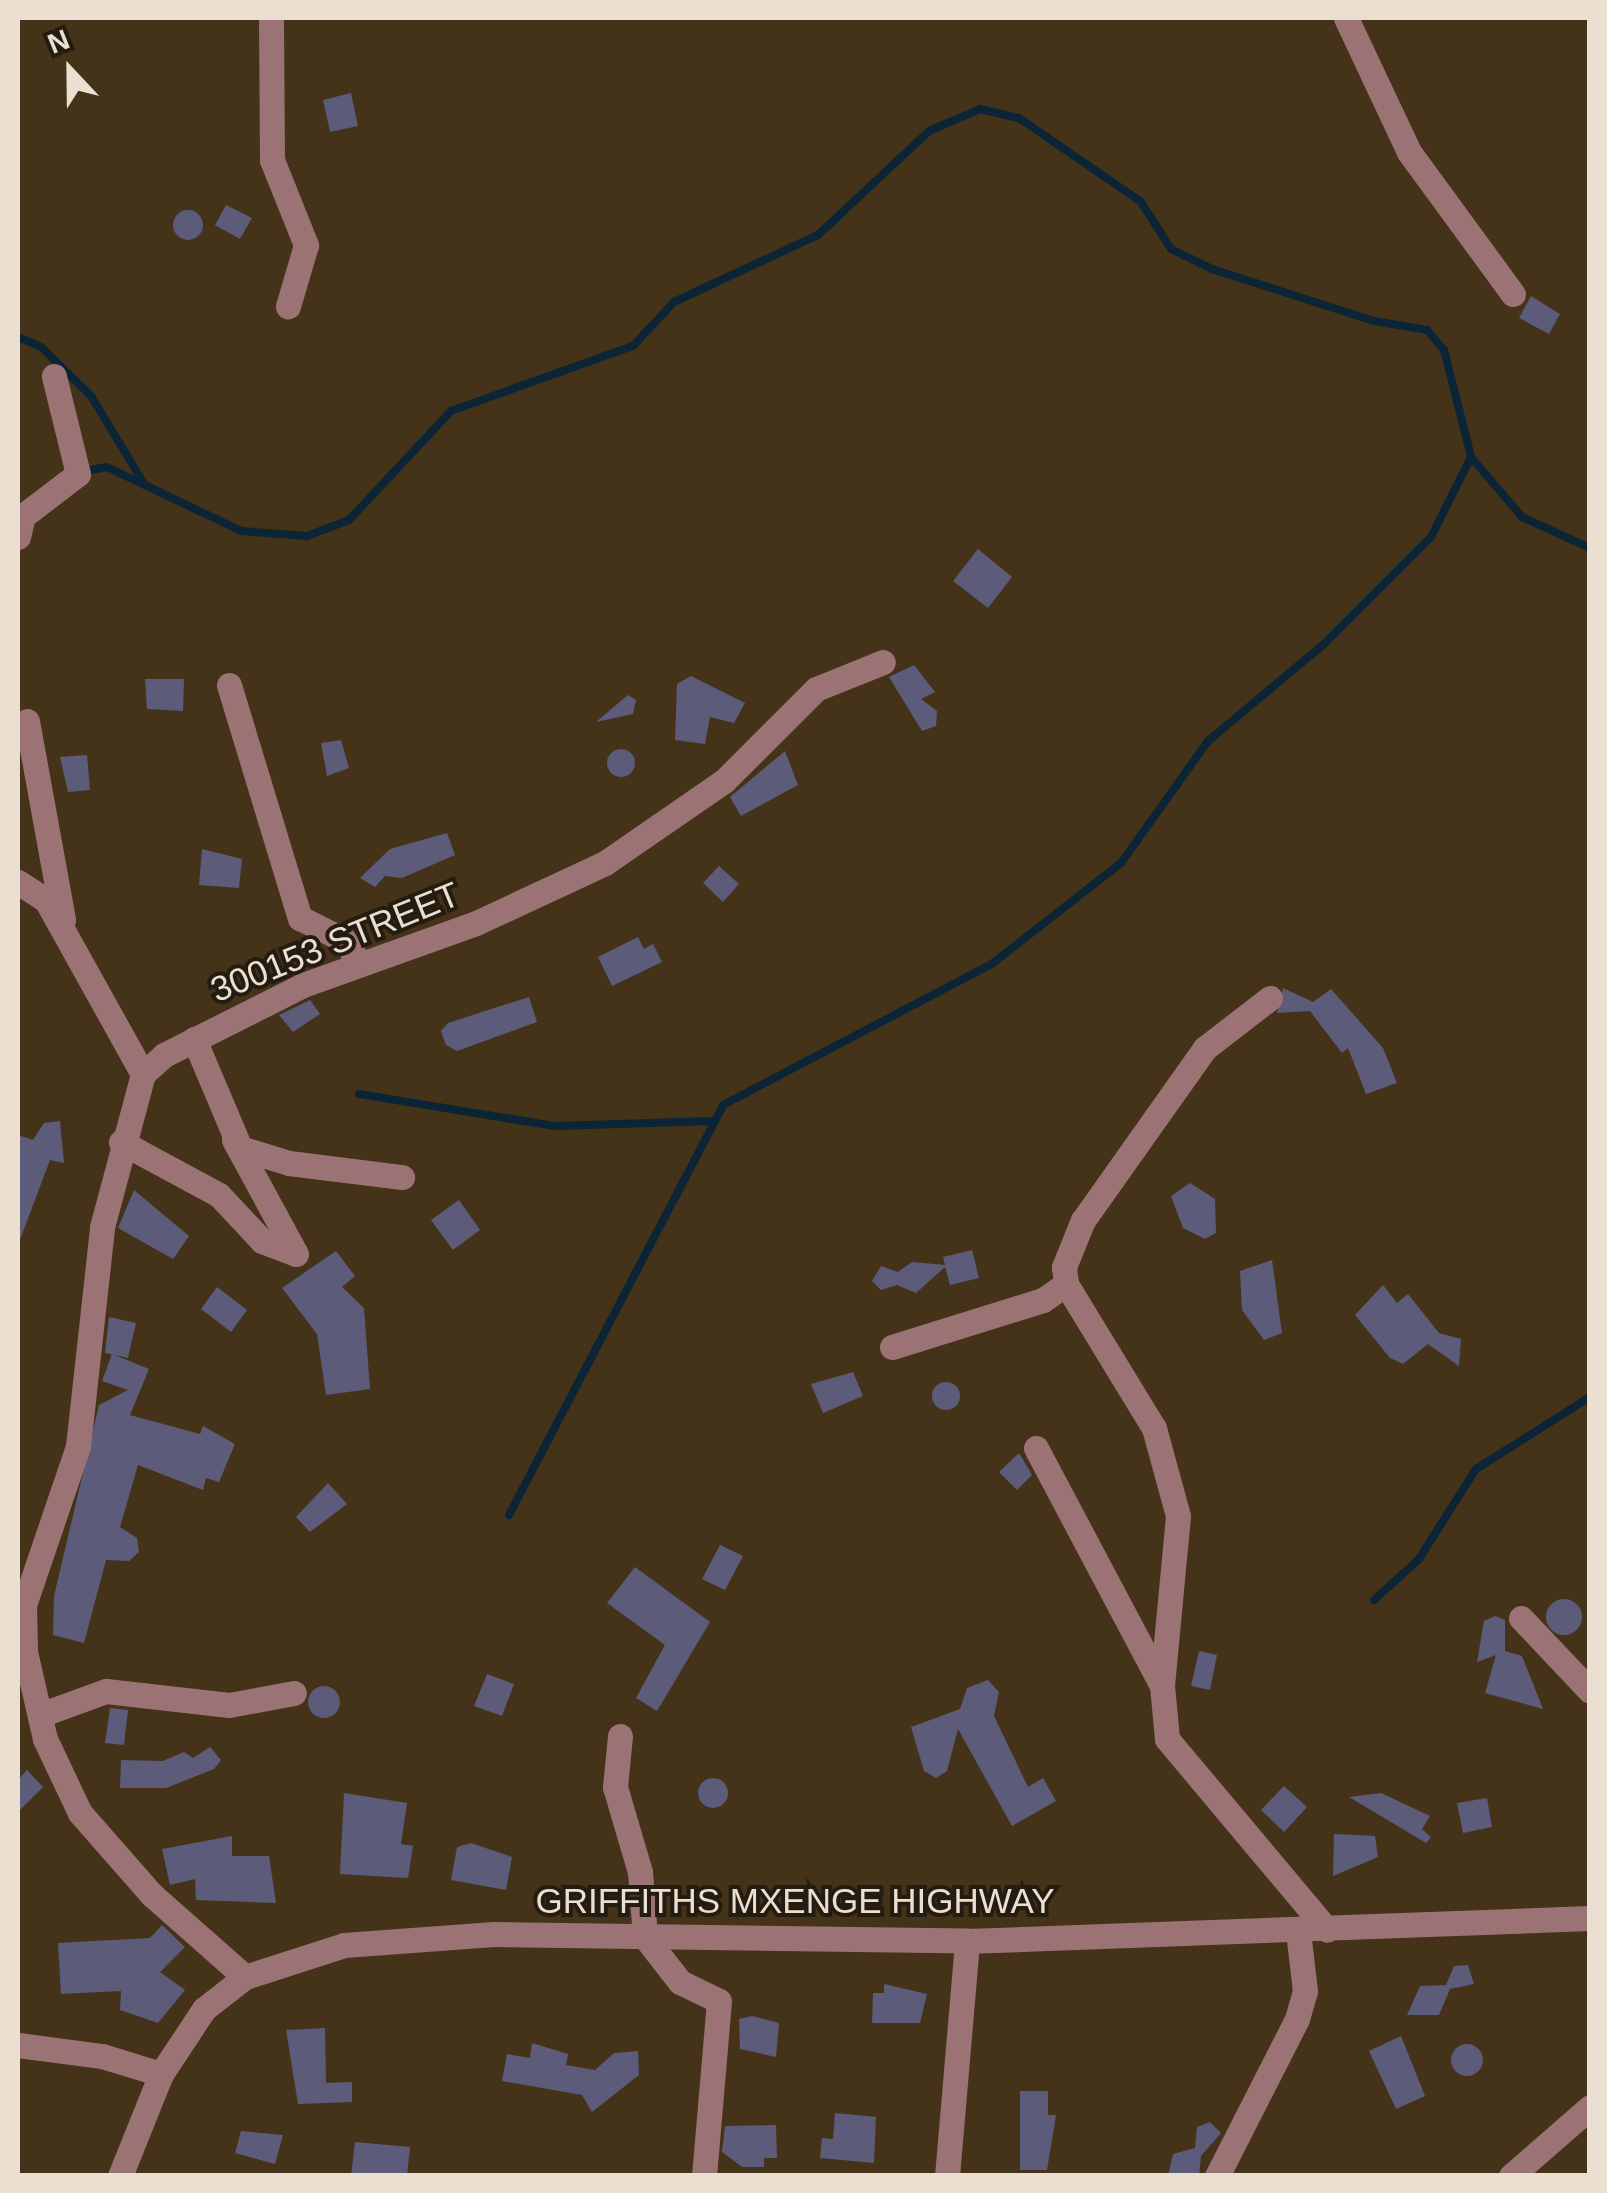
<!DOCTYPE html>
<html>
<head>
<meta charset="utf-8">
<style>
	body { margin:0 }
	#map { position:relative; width:1607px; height:2193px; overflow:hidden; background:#443219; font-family:Arial,sans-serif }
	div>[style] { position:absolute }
	.stream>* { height:8px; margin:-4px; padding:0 4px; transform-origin:4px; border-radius:4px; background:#0b2436 }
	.building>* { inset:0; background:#5c5c7a }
	.round { border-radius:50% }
	.minor>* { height:25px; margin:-12.5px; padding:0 12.5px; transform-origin:12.5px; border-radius:12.5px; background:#9c7375 }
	span { translate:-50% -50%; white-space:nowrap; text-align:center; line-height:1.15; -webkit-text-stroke:8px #241c11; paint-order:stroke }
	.street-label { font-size:35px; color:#eadfd0 }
	.frame { position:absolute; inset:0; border:20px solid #eadfd0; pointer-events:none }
	.north { position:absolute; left:20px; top:20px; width:100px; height:100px; -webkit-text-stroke:8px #241c11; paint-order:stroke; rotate:338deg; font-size:28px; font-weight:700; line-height:40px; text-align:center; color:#eadfd0 }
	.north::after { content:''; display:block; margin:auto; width:35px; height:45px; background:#eadfd0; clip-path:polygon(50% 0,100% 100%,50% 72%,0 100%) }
</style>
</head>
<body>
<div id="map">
	<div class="stream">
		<i style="left:18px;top:337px;width:25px;rotate:23deg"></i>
		<i style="left:41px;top:347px;width:70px;rotate:44.4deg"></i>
		<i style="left:91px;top:396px;width:104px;rotate:58.8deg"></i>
		<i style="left:81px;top:472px;width:26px;rotate:-11deg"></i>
		<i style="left:107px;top:467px;width:148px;rotate:25.5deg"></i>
		<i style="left:241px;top:531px;width:66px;rotate:4.3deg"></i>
		<i style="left:307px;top:536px;width:45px;rotate:-20.9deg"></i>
		<i style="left:349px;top:520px;width:149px;rotate:-46.9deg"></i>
		<i style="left:451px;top:411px;width:193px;rotate:-19.7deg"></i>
		<i style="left:633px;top:346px;width:60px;rotate:-47deg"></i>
		<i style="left:674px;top:302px;width:159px;rotate:-25deg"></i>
		<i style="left:818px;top:235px;width:152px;rotate:-43.1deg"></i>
		<i style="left:929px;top:131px;width:56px;rotate:-23.3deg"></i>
		<i style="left:980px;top:109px;width:40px;rotate:13deg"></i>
		<i style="left:1019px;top:118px;width:148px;rotate:34.5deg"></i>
		<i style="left:1141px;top:202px;width:56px;rotate:57.4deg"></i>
		<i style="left:1171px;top:249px;width:46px;rotate:26deg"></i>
		<i style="left:1212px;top:269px;width:170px;rotate:17.8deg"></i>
		<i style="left:1374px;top:321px;width:54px;rotate:9.6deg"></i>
		<i style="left:1427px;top:330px;width:26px;rotate:50deg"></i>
		<i style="left:1444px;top:350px;width:110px;rotate:75.8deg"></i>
		<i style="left:1471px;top:457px;width:79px;rotate:49.6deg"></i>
		<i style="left:1522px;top:517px;width:75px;rotate:24.5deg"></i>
		<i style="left:359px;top:1094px;width:199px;rotate:9.3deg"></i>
		<i style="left:555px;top:1126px;width:158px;rotate:-1.8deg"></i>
		<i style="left:509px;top:1515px;width:462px;rotate:-62.4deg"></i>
		<i style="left:723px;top:1105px;width:305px;rotate:-27.7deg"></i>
		<i style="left:993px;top:963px;width:162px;rotate:-38deg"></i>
		<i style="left:1121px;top:863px;width:150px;rotate:-54.5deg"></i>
		<i style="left:1208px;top:741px;width:153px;rotate:-39.9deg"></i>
		<i style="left:1325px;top:643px;width:150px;rotate:-45deg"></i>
		<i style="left:1431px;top:537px;width:89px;rotate:-63.4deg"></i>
		<i style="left:1374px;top:1600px;width:61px;rotate:-42.3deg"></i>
		<i style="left:1419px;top:1559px;width:107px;rotate:-57.7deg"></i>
		<i style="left:1476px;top:1469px;width:135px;rotate:-32.3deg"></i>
	</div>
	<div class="building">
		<i style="clip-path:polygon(351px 93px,358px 126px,330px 132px,323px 100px)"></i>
		<i style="clip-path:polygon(226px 205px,252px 218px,240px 239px,215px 225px)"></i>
		<i class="round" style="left:173px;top:210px;width:30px;height:30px"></i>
		<i style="clip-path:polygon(1531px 296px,1560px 314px,1549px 334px,1519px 318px)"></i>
		<i style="clip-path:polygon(978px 549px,1012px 577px,988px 608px,953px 581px)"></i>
		<i style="clip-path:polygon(914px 665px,935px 692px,921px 699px,937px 711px,936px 726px,922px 731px,889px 677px)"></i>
		<i style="clip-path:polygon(691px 676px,745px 703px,734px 723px,710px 717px,705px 744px,675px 740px,677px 684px)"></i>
		<i style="clip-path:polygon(145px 679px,184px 679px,183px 711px,147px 709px)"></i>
		<i style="clip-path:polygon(628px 695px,636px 700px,633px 714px,596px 722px)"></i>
		<i style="clip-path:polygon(341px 740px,349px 768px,327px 776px,321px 743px)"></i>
		<i class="round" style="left:607px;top:749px;width:28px;height:28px"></i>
		<i style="clip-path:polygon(785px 751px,798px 785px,741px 816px,730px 797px)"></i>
		<i style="clip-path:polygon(87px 755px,90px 790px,68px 792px,60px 757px)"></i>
		<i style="clip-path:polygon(447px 833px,455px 855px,402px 878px,385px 876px,375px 887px,360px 878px,390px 849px)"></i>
		<i style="clip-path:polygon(202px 849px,242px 859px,239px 888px,199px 885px)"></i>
		<i style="clip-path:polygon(719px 866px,739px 884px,723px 902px,703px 883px)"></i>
		<i style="clip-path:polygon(638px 937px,644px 949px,653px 944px,662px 962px,612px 986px,598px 957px)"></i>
		<i style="clip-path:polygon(1283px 988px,1313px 1002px,1331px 989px,1383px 1048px,1397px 1083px,1366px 1094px,1348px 1048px,1342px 1053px,1310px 1011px,1277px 1013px)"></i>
		<i style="clip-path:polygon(529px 997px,537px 1022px,457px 1051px,446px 1045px,441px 1031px,448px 1023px)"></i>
		<i style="clip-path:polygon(310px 1000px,320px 1014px,293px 1032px,279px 1015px)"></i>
		<i style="clip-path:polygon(60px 1121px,64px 1163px,50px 1160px,18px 1245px,18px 1135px,33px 1140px,44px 1123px)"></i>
		<i style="clip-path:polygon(1190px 1183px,1215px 1199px,1216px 1233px,1205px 1239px,1183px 1228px,1171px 1196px)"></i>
		<i style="clip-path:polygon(134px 1190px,189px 1236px,173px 1259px,118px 1228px)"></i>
		<i style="clip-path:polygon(459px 1200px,480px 1230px,453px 1250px,431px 1220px)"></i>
		<i style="clip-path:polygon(972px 1250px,979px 1278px,950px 1285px,945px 1267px,916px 1293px,897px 1285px,881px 1290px,872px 1281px,881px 1266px,898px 1272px,912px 1262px,945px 1265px,943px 1257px)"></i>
		<i style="clip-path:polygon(336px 1251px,355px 1276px,342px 1287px,364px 1308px,370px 1389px,326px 1395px,317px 1334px,282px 1288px)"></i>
		<i style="clip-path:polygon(1272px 1260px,1282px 1333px,1264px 1340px,1242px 1310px,1240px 1271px)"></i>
		<i style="clip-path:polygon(1383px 1285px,1397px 1303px,1408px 1294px,1439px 1333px,1461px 1339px,1459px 1366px,1428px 1344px,1403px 1364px,1390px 1358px,1355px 1315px)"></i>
		<i style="clip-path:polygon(217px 1287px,247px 1310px,231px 1332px,201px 1309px)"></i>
		<i style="clip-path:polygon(109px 1317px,136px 1323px,128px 1358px,105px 1353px)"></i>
		<i style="clip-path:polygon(112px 1354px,149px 1369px,130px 1415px,200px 1434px,203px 1426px,235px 1444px,219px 1482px,206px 1478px,203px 1490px,138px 1465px,120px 1527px,137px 1538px,139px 1552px,129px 1561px,106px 1560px,84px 1643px,53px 1635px,54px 1596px,99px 1405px,128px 1390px,102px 1381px)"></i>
		<i style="clip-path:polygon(853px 1372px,863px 1396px,823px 1413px,811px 1384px)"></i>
		<i class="round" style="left:932px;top:1382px;width:28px;height:28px"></i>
		<i style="clip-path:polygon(1019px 1453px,1032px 1475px,1017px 1490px,999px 1472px)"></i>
		<i style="clip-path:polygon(328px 1483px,347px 1504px,310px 1532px,296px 1517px)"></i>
		<i style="clip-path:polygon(720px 1545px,743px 1556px,725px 1590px,702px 1579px)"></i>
		<i style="clip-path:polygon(635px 1567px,710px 1622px,657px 1711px,636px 1698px,665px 1645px,607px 1603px)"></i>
		<i class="round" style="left:1546px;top:1599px;width:36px;height:36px"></i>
		<i style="clip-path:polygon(1495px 1616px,1505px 1620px,1505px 1651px,1522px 1656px,1543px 1709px,1485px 1693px,1496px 1655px,1477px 1662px,1484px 1621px)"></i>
		<i style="clip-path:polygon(1199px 1651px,1217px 1655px,1210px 1690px,1191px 1686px)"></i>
		<i style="clip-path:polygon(487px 1674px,514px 1684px,502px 1716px,474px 1706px)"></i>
		<i style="clip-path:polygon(988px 1680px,999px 1692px,994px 1716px,1028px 1787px,1043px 1778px,1056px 1801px,1012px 1826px,958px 1729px,947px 1771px,936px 1778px,924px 1771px,911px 1727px,960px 1709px,967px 1688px)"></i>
		<i class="round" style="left:308px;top:1686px;width:32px;height:32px"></i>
		<i style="clip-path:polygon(110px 1708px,128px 1710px,124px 1745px,105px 1743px)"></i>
		<i style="clip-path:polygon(210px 1747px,221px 1760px,214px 1769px,166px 1788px,120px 1788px,121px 1760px,163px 1761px,184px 1752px,193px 1758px)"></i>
		<i style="clip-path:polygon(27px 1770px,43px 1787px,18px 1812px,18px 1780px)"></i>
		<i class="round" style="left:698px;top:1778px;width:30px;height:30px"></i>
		<i style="clip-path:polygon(1284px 1786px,1307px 1807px,1284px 1832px,1261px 1810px)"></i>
		<i style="clip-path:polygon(344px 1793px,407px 1803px,401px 1844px,413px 1846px,408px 1878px,340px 1874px)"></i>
		<i style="clip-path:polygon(1381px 1793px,1430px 1816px,1422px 1829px,1431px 1837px,1426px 1843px,1349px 1797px)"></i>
		<i style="clip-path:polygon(1487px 1798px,1492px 1827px,1463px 1833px,1457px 1803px)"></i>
		<i style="clip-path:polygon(1334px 1834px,1375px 1836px,1378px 1857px,1333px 1876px)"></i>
		<i style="clip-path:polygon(232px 1836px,232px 1856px,269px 1856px,276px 1903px,196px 1900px,195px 1879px,170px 1885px,162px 1849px)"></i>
		<i style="clip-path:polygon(471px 1843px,512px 1857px,506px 1890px,451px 1880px,457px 1847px)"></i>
		<i style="clip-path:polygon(162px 1925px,185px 1947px,160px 1972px,185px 1990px,158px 2023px,120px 2010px,121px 1991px,61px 1994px,58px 1943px,150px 1938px)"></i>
		<i style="clip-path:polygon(1468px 1965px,1474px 1984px,1450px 1989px,1439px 2015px,1407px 2015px,1420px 1986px,1446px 1985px,1454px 1966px)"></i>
		<i style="clip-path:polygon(884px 1984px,927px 1994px,920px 2023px,872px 2023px,873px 1993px,884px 1993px)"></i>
		<i style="clip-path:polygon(752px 2016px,779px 2023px,776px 2057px,740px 2049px,739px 2019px)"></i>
		<i style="clip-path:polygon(325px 2028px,326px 2083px,352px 2082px,352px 2102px,298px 2104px,286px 2030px)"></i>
		<i style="clip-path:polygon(1401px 2036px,1425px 2096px,1396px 2109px,1369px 2051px)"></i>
		<i style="clip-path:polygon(532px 2043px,568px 2054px,566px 2065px,595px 2070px,614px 2053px,638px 2051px,639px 2075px,592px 2112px,582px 2095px,502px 2081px,507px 2054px,530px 2058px)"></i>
		<i class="round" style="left:1451px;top:2044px;width:32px;height:32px"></i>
		<i style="clip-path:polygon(1020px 2091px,1048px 2091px,1048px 2115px,1056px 2115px,1047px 2170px,1020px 2170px)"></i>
		<i style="clip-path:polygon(835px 2113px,876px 2117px,874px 2163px,820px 2158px,822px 2138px,833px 2139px)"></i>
		<i style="clip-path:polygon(1210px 2122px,1221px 2133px,1201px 2156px,1199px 2176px,1168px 2176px,1173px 2154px,1195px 2148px,1197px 2127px)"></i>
		<i style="clip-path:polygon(776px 2125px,777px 2158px,764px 2158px,764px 2167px,742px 2167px,722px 2152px,725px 2126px)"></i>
		<i style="clip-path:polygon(241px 2131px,283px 2135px,275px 2164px,235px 2153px)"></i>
		<i style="clip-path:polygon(355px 2142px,410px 2147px,407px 2176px,351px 2176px)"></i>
	</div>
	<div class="minor">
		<i style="left:271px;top:18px;width:142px;rotate:89.6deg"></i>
		<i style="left:272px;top:160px;width:92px;rotate:68.2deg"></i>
		<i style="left:306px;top:245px;width:64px;rotate:106.4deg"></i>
		<i style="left:1346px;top:18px;width:148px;rotate:64.8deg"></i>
		<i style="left:1409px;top:152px;width:176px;rotate:53.8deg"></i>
		<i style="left:18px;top:537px;width:22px;rotate:-77deg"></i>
		<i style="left:23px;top:516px;width:69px;rotate:-37.4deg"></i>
		<i style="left:78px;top:474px;width:101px;rotate:-103.8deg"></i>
		<i style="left:229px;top:685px;width:244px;rotate:73.1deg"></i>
		<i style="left:300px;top:918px;width:49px;rotate:26.6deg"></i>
		<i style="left:344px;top:940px;width:27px;rotate:56deg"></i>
		<i style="left:27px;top:721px;width:202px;rotate:79.7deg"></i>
		<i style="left:18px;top:882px;width:33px;rotate:33deg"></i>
		<i style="left:46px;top:900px;width:199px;rotate:60.9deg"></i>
		<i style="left:1270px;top:998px;width:82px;rotate:142.4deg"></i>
		<i style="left:1205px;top:1048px;width:211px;rotate:125.3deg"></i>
		<i style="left:1083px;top:1220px;width:51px;rotate:112deg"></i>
		<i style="left:1064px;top:1267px;width:17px;rotate:83deg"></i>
		<i style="left:1066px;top:1284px;width:169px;rotate:58.6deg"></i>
		<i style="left:1154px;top:1428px;width:91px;rotate:74.7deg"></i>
		<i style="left:1178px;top:1516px;width:170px;rotate:95.4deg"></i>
		<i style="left:1162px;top:1685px;width:54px;rotate:84.7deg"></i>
		<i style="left:1167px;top:1739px;width:249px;rotate:50deg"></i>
		<i style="left:194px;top:1039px;width:118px;rotate:67.1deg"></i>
		<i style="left:240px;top:1148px;width:51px;rotate:17deg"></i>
		<i style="left:289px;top:1163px;width:114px;rotate:7.1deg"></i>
		<i style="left:121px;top:1142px;width:111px;rotate:28.4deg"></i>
		<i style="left:219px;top:1195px;width:63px;rotate:46.9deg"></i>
		<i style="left:262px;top:1241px;width:36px;rotate:21deg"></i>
		<i style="left:296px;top:1254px;width:130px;rotate:-118.5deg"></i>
		<i style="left:892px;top:1347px;width:158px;rotate:-17.3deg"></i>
		<i style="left:1043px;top:1300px;width:28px;rotate:-35deg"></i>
		<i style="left:1036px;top:1448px;width:265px;rotate:62.1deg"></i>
		<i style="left:1521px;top:1618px;width:100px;rotate:46.6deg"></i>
		<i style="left:40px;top:1715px;width:70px;rotate:-20deg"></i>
		<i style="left:106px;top:1691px;width:124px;rotate:6.5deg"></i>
		<i style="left:229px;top:1705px;width:66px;rotate:-10.5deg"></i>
		<i style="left:620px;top:1736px;width:51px;rotate:95.6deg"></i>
		<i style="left:615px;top:1787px;width:89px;rotate:73.6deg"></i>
		<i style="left:640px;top:1872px;width:65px;rotate:85.6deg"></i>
		<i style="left:645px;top:1937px;width:57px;rotate:52.1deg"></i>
		<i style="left:680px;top:1982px;width:43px;rotate:26deg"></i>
		<i style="left:719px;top:2001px;width:176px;rotate:94.9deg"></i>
		<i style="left:245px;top:1977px;width:124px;rotate:-138.6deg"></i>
		<i style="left:152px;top:1895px;width:109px;rotate:-131.3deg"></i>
		<i style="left:80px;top:1813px;width:82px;rotate:-115.3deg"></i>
		<i style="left:45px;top:1739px;width:89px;rotate:-102.9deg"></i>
		<i style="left:25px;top:1652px;width:47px;rotate:-91.2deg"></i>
		<i style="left:24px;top:1605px;width:168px;rotate:-71.2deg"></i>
		<i style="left:78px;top:1446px;width:220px;rotate:-83.7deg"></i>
		<i style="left:102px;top:1227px;width:158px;rotate:-75deg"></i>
		<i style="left:143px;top:1074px;width:28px;rotate:-42deg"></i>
		<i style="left:164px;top:1055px;width:156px;rotate:-26.7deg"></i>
		<i style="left:303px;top:985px;width:184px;rotate:-19.7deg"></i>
		<i style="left:476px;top:923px;width:142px;rotate:-24.9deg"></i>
		<i style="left:605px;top:863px;width:145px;rotate:-34.6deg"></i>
		<i style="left:724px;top:781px;width:130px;rotate:-45deg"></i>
		<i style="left:816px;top:689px;width:72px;rotate:-21.9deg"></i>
		<i style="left:18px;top:2045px;width:85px;rotate:7.5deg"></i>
		<i style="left:102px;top:2056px;width:62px;rotate:17deg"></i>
		<i style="left:120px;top:2176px;width:110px;rotate:-68.1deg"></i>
		<i style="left:161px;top:2074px;width:78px;rotate:-56.5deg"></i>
		<i style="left:204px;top:2009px;width:52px;rotate:-38deg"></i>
		<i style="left:245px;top:1977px;width:104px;rotate:-17.9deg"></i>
		<i style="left:344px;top:1945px;width:150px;rotate:-4.2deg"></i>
		<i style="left:494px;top:1934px;width:473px;rotate:0.8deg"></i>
		<i style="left:967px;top:1941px;width:623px;rotate:-2.11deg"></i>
		<i style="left:947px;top:2176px;width:236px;rotate:-85.1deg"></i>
		<i style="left:1217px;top:2176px;width:176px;rotate:-63deg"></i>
		<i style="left:1297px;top:2019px;width:29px;rotate:-74deg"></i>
		<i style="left:1305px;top:1991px;width:60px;rotate:-96.7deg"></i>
		<i style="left:1511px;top:2176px;width:105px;rotate:-41.1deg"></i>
	</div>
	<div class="street-label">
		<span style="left:335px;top:942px;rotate:-22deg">300153 STREET</span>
		<span style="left:795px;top:1901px">GRIFFITHS MXENGE HIGHWAY</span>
	</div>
	<div class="frame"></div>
	<div class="north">N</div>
</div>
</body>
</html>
